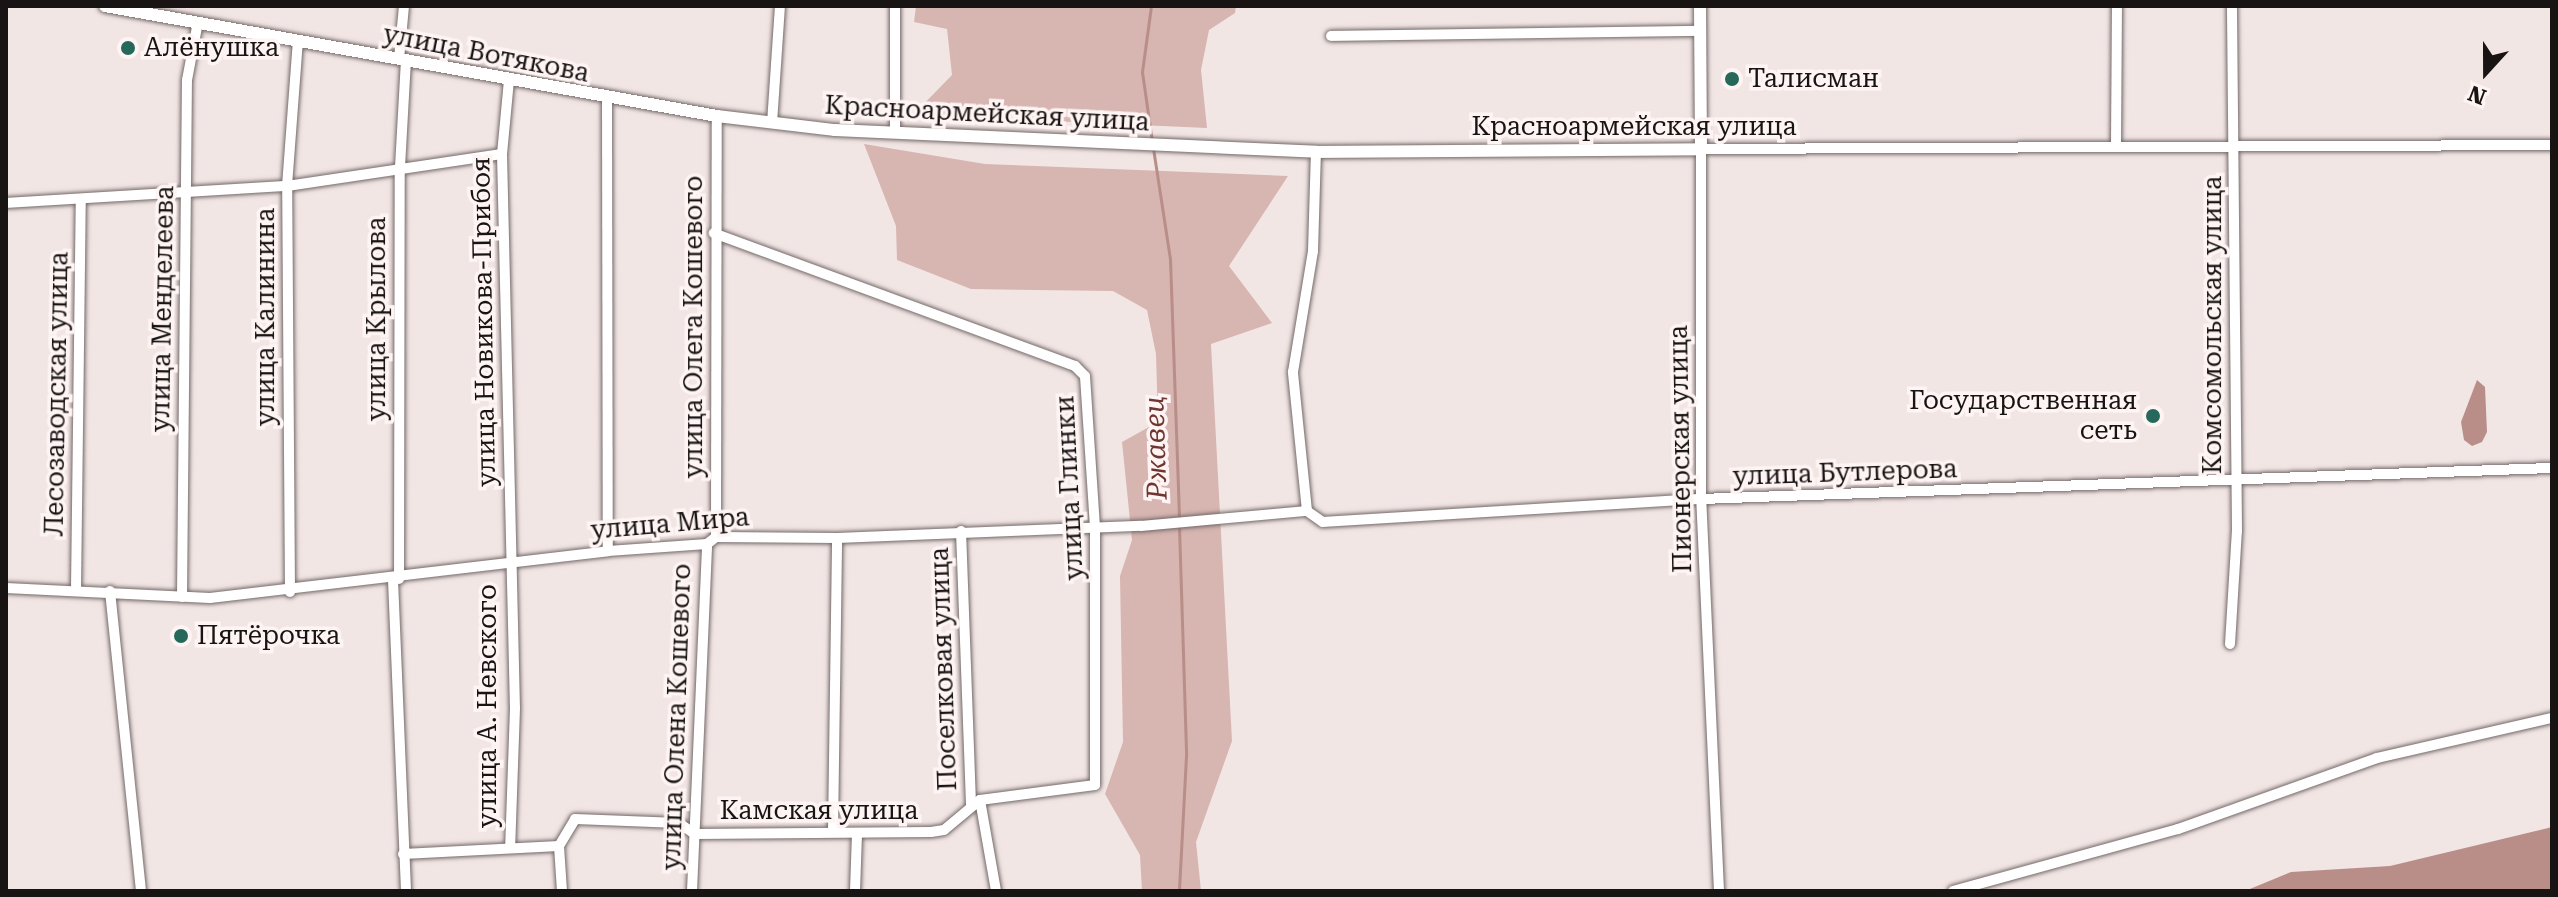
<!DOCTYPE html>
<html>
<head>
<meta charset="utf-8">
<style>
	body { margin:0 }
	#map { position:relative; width:2558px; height:897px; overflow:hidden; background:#f2e6e5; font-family:"Roboto Serif",serif }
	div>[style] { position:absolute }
	.green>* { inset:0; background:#d7b5b1 }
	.water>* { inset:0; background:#b98e89 }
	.stream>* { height:3px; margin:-1.5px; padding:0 1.5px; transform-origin:1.5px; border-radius:1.5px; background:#b98e89 }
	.roads { filter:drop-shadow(0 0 2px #736968) drop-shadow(0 0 2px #736968) }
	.minor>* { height:10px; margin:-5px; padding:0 5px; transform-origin:5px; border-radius:5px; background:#fff }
	.tertiary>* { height:12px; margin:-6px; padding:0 6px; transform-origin:6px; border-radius:6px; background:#fff }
	.dots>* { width:22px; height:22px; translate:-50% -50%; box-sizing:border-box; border:4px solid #fef4f3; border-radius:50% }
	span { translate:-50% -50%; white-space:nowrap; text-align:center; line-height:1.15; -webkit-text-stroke:7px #fef4f3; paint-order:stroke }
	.poi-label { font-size:26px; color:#181414 }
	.left { translate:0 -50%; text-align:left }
	.right { translate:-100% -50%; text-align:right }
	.street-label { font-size:26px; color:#181414 }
	.water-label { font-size:28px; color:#6f3530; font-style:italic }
	.frame { position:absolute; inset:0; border:8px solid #181414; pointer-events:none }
	.north { position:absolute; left:2446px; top:32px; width:80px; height:80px; -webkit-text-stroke:6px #fef4f3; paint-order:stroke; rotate:201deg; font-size:22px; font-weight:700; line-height:32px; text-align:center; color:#181414 }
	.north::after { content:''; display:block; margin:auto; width:28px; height:36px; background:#181414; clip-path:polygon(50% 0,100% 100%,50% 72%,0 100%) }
</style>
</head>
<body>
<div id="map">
	<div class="green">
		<i style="clip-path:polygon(916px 6px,1236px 6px,1235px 13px,1209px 30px,1201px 70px,1207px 128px,913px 115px,952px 75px,947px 29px,914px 22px)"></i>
		<i style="clip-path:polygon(864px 144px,985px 164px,1288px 176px,1229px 266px,1272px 323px,1211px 344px,1232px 741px,1196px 842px,1201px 891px,1142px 891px,1140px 855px,1105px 794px,1123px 742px,1120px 576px,1132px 540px,1122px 442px,1158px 422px,1156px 354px,1147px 310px,1113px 291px,971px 289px,897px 260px,896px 226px)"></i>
	</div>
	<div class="water">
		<i style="clip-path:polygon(2477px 380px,2485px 387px,2487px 432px,2482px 442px,2472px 446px,2464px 440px,2461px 422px)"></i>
		<i style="clip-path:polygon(2552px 827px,2552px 891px,2245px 891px,2291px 872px,2390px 866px)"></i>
	</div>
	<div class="stream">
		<i style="left:1151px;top:6px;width:67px;rotate:97.8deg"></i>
		<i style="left:1142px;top:72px;width:70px;rotate:81.8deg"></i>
		<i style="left:1153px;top:148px;width:112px;rotate:81.3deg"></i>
		<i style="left:1170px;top:259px;width:260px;rotate:88deg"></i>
		<i style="left:1179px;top:527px;width:229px;rotate:88.2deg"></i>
		<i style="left:1186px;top:756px;width:135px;rotate:93deg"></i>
	</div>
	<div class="roads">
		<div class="minor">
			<i style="left:895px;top:6px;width:127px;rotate:90deg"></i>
			<i style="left:1331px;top:36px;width:369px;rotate:-0.8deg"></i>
			<i style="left:399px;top:59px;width:53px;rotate:-84.6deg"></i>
			<i style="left:509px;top:80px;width:74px;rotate:95.4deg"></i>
			<i style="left:502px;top:154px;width:554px;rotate:88.66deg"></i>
			<i style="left:515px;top:708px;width:140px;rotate:92deg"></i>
			<i style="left:607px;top:100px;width:451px;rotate:89.9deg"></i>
			<i style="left:772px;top:123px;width:117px;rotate:-86.1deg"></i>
			<i style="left:2116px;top:145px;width:139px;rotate:-89.6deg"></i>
			<i style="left:6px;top:203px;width:282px;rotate:-3.5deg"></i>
			<i style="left:287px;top:186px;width:217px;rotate:-8.5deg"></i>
			<i style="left:1307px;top:511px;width:140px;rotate:-95.8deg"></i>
			<i style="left:1293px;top:372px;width:123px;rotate:-80.6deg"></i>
			<i style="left:1313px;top:251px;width:99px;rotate:-88.3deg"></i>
			<i style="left:961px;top:531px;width:274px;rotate:87.9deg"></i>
			<i style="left:716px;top:537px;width:421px;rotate:-89.9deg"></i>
			<i style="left:399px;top:579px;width:412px;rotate:-89.9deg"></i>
			<i style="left:400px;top:167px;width:106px;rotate:-86.8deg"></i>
			<i style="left:393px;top:580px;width:311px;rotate:87.6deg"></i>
			<i style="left:6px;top:588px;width:204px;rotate:2.8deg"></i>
			<i style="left:210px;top:598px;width:401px;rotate:-6.7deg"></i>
			<i style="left:608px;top:551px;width:99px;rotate:-4deg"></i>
			<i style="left:707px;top:544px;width:11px;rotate:-38deg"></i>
			<i style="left:716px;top:537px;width:121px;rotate:0.5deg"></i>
			<i style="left:837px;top:538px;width:304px;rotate:-2.3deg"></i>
			<i style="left:1141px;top:526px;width:167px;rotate:-5.2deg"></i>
			<i style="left:1307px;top:511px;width:19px;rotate:35deg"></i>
			<i style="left:1323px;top:522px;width:379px;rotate:-3.5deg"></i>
			<i style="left:1701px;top:499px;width:852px;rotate:-2.09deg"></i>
			<i style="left:76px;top:590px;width:391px;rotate:-89.3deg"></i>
			<i style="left:110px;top:591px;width:302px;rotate:84.1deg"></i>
			<i style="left:290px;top:592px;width:406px;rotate:-90.4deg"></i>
			<i style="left:287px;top:186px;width:145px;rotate:-85.7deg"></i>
			<i style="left:182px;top:597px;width:517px;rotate:-89.45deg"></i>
			<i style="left:187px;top:80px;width:59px;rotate:-79.3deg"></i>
			<i style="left:2230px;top:644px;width:113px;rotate:-86.5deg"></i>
			<i style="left:2237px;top:531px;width:525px;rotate:-90.55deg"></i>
			<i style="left:980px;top:800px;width:92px;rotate:80deg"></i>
			<i style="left:833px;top:832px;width:294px;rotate:-89.2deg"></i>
			<i style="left:559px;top:846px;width:45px;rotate:86.2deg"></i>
			<i style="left:403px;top:854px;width:156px;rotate:-2.9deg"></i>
			<i style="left:559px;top:846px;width:31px;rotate:-59deg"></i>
			<i style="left:575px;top:819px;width:104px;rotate:2.2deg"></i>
			<i style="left:679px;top:823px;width:19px;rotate:35deg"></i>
			<i style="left:695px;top:834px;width:236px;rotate:-0.5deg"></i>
			<i style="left:931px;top:832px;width:13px;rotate:-9deg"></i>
			<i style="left:944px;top:830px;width:47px;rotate:-39.8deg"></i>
			<i style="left:980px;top:800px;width:116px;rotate:-7.4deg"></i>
			<i style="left:1095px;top:785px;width:258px;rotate:-90deg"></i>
			<i style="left:1095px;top:527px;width:151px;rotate:-93.8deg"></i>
			<i style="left:1085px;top:376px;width:14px;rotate:-135deg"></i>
			<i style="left:1075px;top:366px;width:385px;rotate:-159.8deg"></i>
			<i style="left:692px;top:891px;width:347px;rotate:-87.5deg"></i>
			<i style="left:855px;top:891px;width:57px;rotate:-88deg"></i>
			<i style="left:1719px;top:891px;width:392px;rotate:-92.6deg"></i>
			<i style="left:1701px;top:499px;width:350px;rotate:-90deg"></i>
			<i style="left:1701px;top:149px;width:851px;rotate:-0.27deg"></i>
			<i style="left:1953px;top:891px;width:233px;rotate:-15.4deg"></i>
			<i style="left:2178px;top:829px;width:211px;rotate:-19.6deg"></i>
			<i style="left:2377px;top:758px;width:180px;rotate:-12.9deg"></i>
		</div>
		<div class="tertiary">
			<i style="left:105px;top:6px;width:622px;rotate:10.19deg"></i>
			<i style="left:717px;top:116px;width:119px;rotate:6.8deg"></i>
			<i style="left:835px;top:130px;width:482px;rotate:2.6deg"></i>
			<i style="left:1316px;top:152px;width:385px;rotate:-0.4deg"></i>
			<i style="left:1701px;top:149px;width:143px;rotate:-90.4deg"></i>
		</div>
	</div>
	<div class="dots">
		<i style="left:128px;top:48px;background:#26695a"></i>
		<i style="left:1732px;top:79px;background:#26695a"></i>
		<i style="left:2153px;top:416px;background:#26695a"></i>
		<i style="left:181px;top:636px;background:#26695a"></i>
	</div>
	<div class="poi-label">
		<span class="left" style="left:144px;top:48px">Алёнушка</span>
		<span class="left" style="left:1748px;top:79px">Талисман</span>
		<span class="right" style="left:2137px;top:416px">Государственная<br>сеть</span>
		<span class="left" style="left:197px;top:636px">Пятёрочка</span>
	</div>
	<div class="street-label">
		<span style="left:486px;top:54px;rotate:11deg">улица Вотякова</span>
		<span style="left:987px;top:114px;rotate:3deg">Красноармейская улица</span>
		<span style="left:1634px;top:127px">Красноармейская улица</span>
		<span style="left:163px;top:309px;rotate:-89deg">улица Менделеева</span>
		<span style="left:266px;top:317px;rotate:-90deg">улица Калинина</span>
		<span style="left:377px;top:319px;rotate:-90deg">улица Крылова</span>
		<span style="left:484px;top:322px;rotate:-91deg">улица Новикова-Прибоя</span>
		<span style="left:2213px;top:325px;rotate:-90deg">Комсомольская улица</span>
		<span style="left:694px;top:327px;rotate:-90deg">улица Олега Кошевого</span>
		<span style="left:57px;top:394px;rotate:-89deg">Лесозаводская улица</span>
		<span style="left:1681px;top:449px;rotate:-91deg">Пионерская улица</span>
		<span style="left:1845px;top:473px;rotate:-2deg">улица Бутлерова</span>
		<span style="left:1070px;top:488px;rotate:-93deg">улица Глинки</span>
		<span style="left:670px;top:524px;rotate:-5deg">улица Мира</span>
		<span style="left:944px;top:669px;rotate:-92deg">Поселковая улица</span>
		<span style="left:488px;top:706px;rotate:-90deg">улица А. Невского</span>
		<span style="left:677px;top:717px;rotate:-88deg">улица Олена Кошевого</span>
		<span style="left:819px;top:811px">Камская улица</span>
	</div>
	<div class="water-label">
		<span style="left:1156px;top:448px;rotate:-92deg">Ржавец</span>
	</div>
	<div class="frame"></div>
	<div class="north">N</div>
</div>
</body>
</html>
